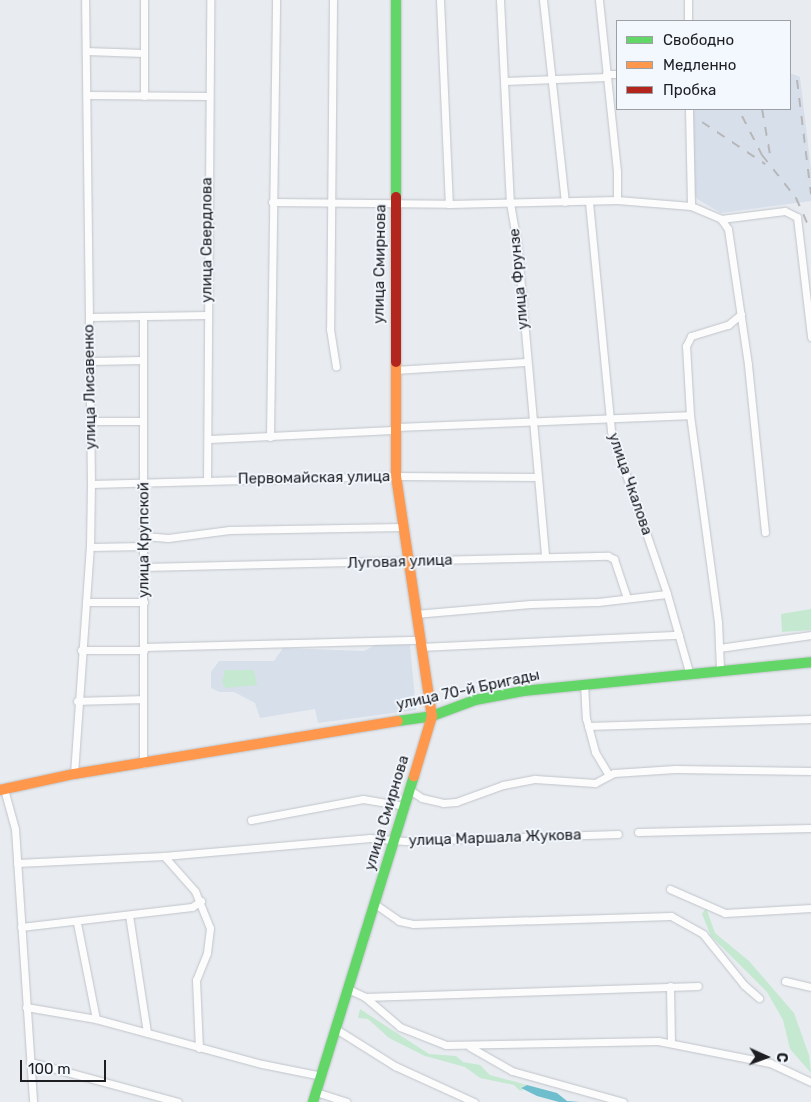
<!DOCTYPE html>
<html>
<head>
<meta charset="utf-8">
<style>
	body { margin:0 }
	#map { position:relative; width:811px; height:1102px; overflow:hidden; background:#e8ecf1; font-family:Rubik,sans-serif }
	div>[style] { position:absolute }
	.built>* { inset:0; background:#d7dfea }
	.green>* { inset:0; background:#c5e8d1 }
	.water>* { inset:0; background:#6ebecd }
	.roads { filter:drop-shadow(0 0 1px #c0c4c8) drop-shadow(0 0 1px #c0c4c8) }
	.street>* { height:7px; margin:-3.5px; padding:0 3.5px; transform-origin:3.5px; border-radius:3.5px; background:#fcfcfd }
	.fast>* { height:10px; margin:-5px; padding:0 5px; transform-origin:5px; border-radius:5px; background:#63d668 }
	.slow>* { height:10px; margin:-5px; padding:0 5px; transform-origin:5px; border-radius:5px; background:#ff974d }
	.jam>* { height:10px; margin:-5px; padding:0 5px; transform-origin:5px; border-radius:5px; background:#b3261e }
	.rail>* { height:2px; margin-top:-1px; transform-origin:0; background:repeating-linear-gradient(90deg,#b7b7b9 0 9px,transparent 0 18px) }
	span { translate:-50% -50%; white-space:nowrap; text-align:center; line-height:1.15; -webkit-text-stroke:4px #f3f8fe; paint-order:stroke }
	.street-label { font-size:15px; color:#1c1e22 }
	.legend { position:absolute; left:616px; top:20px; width:175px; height:90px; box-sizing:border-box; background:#f3f8fe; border:1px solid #9da1a6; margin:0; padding:6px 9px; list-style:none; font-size:15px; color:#1c1e22 }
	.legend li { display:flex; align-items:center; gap:10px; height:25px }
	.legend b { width:25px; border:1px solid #9da1a6 }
	.north { position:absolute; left:741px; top:1032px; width:50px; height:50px; -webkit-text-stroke:4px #f3f8fe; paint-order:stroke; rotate:92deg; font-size:14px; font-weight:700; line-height:20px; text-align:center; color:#1c1e22 }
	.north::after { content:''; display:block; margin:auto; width:18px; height:22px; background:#1c1e22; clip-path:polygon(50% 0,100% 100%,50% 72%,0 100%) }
	.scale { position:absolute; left:20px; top:1060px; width:86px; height:22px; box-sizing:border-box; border:2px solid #1c1e22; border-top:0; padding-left:6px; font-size:15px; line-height:18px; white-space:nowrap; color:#1c1e22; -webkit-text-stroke:4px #f3f8fe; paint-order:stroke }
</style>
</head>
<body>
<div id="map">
	<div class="built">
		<i style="clip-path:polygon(790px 73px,800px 77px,811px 169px,811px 201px,721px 213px,697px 199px,693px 189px,691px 109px,790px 109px)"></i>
		<i style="clip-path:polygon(375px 645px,410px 645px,416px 710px,318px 723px,315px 709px,260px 718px,255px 703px,234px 692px,219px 692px,211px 688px,211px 672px,219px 661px,274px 661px,283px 648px,364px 651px)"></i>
	</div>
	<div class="green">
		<i style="clip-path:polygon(811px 609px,811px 630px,782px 632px,781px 614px)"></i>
		<i style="clip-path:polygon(225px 670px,254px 670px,257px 685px,226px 688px,222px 683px)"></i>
		<i style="clip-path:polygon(706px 908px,715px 933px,749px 961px,794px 1013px,809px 1055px,811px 1073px,790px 1049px,783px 1020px,767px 992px,711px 936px,702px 914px)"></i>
		<i style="clip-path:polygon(360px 1009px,429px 1054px,456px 1056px,463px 1062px,480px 1065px,490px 1075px,527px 1085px,521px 1087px,523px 1091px,519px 1090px,514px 1085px,480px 1078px,465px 1067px,425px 1056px,389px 1038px,368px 1019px,358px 1018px)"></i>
	</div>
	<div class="water">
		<i style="clip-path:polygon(527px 1085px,557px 1093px,567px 1101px,580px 1102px,559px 1102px,537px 1096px,521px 1088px)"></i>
	</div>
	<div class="roads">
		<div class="street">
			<i style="left:333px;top:0;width:329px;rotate:90.5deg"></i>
			<i style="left:330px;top:329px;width:38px;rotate:81deg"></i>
			<i style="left:440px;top:0;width:204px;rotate:87.5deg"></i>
			<i style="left:500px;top:0;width:203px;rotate:87.2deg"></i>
			<i style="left:510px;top:203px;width:39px;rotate:80deg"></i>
			<i style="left:517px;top:241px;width:317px;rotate:84.9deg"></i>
			<i style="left:543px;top:0;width:203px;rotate:83.8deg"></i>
			<i style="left:599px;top:0;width:173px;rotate:84deg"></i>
			<i style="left:617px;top:172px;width:28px;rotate:90deg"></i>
			<i style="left:688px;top:0;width:21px;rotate:90deg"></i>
			<i style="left:86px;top:51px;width:57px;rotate:2deg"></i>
			<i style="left:606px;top:74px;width:11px"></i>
			<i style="left:505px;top:81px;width:102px;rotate:-2.2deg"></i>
			<i style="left:88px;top:95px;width:121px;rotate:0.5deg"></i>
			<i style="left:144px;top:96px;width:96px;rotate:-90deg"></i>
			<i style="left:689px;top:109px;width:97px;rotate:88.8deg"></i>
			<i style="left:272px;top:202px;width:177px;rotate:0.6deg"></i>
			<i style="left:449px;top:204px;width:168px;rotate:-1.4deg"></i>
			<i style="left:617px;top:200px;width:74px;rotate:4.6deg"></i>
			<i style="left:691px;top:206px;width:33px;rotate:23deg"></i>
			<i style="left:721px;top:219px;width:12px;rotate:55deg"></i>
			<i style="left:728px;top:229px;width:137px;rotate:81.6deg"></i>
			<i style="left:748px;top:365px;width:168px;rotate:84.2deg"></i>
			<i style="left:589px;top:202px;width:230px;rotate:84.5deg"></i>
			<i style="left:611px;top:431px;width:172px;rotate:71deg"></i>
			<i style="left:667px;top:594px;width:81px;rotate:74.2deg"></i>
			<i style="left:721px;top:219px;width:64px;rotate:-7.1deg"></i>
			<i style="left:785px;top:211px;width:13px;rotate:27deg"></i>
			<i style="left:797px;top:217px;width:121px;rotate:83.3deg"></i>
			<i style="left:143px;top:316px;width:448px;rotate:90deg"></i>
			<i style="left:89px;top:317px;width:118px;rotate:-1deg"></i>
			<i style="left:91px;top:361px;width:52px;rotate:-1.1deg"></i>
			<i style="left:394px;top:370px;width:132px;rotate:-3.5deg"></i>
			<i style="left:91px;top:421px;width:52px"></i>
			<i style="left:394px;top:427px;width:296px;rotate:-2.3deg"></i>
			<i style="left:270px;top:437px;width:437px;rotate:-89.2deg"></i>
			<i style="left:208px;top:439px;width:186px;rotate:-2.8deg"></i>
			<i style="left:207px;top:481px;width:481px;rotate:-89.6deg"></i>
			<i style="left:91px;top:484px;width:305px;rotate:-1.5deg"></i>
			<i style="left:396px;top:476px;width:141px;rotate:0.4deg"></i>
			<i style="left:144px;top:536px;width:24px;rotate:5deg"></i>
			<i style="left:168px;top:538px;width:62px;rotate:-7.5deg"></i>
			<i style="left:229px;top:530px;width:173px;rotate:-1deg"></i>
			<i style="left:90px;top:547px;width:54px;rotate:-1.1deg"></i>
			<i style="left:144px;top:567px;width:464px;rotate:-1.4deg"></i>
			<i style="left:608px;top:556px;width:7px;rotate:27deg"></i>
			<i style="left:614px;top:559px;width:41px;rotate:71.6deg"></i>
			<i style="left:86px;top:602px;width:58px"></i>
			<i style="left:415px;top:614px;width:116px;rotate:-4.9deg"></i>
			<i style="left:531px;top:604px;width:67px;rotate:-1.7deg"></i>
			<i style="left:598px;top:602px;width:69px;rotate:-6.6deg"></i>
			<i style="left:144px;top:647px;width:275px;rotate:-1.5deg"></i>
			<i style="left:420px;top:647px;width:259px;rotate:-2.7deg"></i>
			<i style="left:719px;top:648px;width:93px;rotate:-8deg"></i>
			<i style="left:81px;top:650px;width:63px"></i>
			<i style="left:720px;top:669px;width:47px;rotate:-92.4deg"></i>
			<i style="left:718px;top:622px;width:209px;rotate:-97.7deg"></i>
			<i style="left:690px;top:415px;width:69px;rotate:-93.3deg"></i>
			<i style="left:686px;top:346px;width:11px;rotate:-63deg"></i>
			<i style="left:691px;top:336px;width:39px;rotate:-17deg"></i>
			<i style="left:728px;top:325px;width:17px;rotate:-40deg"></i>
			<i style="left:584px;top:683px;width:35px;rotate:87deg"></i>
			<i style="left:586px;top:718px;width:35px;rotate:75deg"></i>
			<i style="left:595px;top:752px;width:27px;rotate:59deg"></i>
			<i style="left:77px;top:701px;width:66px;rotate:-1.7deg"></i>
			<i style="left:588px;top:726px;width:223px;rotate:-1.8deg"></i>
			<i style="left:74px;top:774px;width:228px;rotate:-86deg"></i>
			<i style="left:90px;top:547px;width:63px;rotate:-89.1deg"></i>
			<i style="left:91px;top:484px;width:484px;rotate:-90.7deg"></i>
			<i style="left:4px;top:789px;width:41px;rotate:74.6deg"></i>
			<i style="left:15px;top:829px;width:274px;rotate:86.2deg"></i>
			<i style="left:410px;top:790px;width:14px;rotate:34deg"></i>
			<i style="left:422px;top:798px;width:22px;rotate:13deg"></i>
			<i style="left:443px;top:803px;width:13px;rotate:-4deg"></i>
			<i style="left:456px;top:802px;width:50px;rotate:-19.9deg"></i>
			<i style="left:503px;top:785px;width:33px;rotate:-11deg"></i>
			<i style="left:535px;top:779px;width:60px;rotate:3.8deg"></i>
			<i style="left:595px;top:783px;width:21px;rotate:-28deg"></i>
			<i style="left:614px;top:773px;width:61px;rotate:-3.8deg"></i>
			<i style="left:675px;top:769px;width:136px;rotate:0.8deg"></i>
			<i style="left:251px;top:820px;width:114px;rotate:-10.6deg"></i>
			<i style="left:363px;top:799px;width:43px;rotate:9.5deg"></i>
			<i style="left:638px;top:832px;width:173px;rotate:-1.3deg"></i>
			<i style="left:164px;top:856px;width:47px;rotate:48.5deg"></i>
			<i style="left:195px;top:891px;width:40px;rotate:68deg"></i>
			<i style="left:210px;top:928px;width:25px;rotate:97deg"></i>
			<i style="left:207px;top:953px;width:29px;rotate:112deg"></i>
			<i style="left:196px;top:980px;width:68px;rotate:87.5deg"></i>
			<i style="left:17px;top:863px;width:147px;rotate:-2.7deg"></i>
			<i style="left:164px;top:856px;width:207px;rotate:-5deg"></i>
			<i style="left:370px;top:838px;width:35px;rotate:5deg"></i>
			<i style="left:405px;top:841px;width:213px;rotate:-1.9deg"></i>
			<i style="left:670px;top:889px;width:60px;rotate:23.6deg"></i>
			<i style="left:725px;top:913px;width:86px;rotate:-3.3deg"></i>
			<i style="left:375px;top:904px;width:29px;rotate:35deg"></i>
			<i style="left:399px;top:921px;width:14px;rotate:12deg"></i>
			<i style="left:413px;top:924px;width:258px;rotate:-1.8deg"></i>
			<i style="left:671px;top:916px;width:37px;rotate:29deg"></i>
			<i style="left:703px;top:934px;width:65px;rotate:51.2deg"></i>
			<i style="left:744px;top:985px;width:20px;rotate:41deg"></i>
			<i style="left:129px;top:915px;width:119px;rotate:81.3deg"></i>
			<i style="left:77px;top:923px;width:98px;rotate:78.8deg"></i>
			<i style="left:21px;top:927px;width:172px;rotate:-6.7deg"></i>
			<i style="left:192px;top:907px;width:11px;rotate:-34deg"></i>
			<i style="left:785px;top:981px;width:27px;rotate:13deg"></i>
			<i style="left:670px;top:986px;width:57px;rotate:89deg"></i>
			<i style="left:348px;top:989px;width:19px;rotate:25deg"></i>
			<i style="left:365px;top:997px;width:333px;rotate:-1.9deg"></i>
			<i style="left:365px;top:997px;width:46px;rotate:40.6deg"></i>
			<i style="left:400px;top:1027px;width:49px;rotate:21.4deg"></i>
			<i style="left:446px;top:1045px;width:212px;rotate:-1.1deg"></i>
			<i style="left:658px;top:1041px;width:114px;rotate:11.1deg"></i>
			<i style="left:770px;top:1063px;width:45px;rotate:24.9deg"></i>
			<i style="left:26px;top:1007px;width:71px;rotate:9.7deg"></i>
			<i style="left:96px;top:1019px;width:172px;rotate:15.2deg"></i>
			<i style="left:262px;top:1064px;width:61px;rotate:11.3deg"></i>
			<i style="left:336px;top:1029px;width:70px;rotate:32.1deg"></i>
			<i style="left:395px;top:1066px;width:87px;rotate:24.5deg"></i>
			<i style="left:470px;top:1047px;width:48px;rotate:29.7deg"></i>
			<i style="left:512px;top:1071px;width:115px;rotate:15.6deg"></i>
			<i style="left:30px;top:1062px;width:153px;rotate:15.1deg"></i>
			<i style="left:316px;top:1092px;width:32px;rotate:18deg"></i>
		</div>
		<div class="fast">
			<i style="left:396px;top:0;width:197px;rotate:90deg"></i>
			<i style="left:398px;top:721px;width:34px;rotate:-8deg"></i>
			<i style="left:432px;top:716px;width:46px;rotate:-20.4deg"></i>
			<i style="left:475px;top:700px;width:49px;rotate:-10.6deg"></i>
			<i style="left:523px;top:691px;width:289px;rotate:-5.7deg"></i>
			<i style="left:313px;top:1102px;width:341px;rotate:-72.8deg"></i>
		</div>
		<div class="slow">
			<i style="left:396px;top:362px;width:114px;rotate:90deg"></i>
			<i style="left:396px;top:476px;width:243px;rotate:81.5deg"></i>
			<i style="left:432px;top:716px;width:63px;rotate:106.7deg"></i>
			<i style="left:0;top:790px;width:76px;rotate:-12.2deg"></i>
			<i style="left:74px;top:774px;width:328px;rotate:-9.3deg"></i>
		</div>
		<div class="jam">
			<i style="left:396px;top:197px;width:165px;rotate:90deg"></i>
		</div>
	</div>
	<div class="rail">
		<i style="left:797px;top:80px;width:115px;rotate:83deg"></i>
		<i style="left:762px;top:109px;width:52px;rotate:80deg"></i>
		<i style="left:742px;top:116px;width:44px;rotate:62.9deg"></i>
		<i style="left:762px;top:155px;width:55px;rotate:51.7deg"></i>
		<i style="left:796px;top:198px;width:36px;rotate:66deg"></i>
		<i style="left:702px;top:122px;width:76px;rotate:33.7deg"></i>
	</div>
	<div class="street-label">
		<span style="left:207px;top:240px;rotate:-90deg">улица Свердлова</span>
		<span style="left:380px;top:264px;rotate:-89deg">улица Смирнова</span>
		<span style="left:519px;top:279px;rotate:-95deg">улица Фрунзе</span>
		<span style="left:90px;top:387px;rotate:-91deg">улица Лисавенко</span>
		<span style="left:314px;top:478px;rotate:-1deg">Первомайская улица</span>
		<span style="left:630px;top:484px;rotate:71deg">улица Чкалова</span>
		<span style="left:144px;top:540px;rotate:-90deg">улица Крупской</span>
		<span style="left:400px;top:562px;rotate:-2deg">Луговая улица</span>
		<span style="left:468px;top:690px;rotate:-12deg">улица 70-й Бригады</span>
		<span style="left:387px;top:813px;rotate:-73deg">улица Смирнова</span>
		<span style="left:495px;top:838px;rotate:-2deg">улица Маршала Жукова</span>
	</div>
	<ul class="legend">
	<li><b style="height:6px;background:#63d668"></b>Свободно</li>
	<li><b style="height:6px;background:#ff974d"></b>Медленно</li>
	<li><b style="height:6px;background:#b3261e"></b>Пробка</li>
	</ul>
	<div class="north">С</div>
	<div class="scale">100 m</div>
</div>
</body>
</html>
